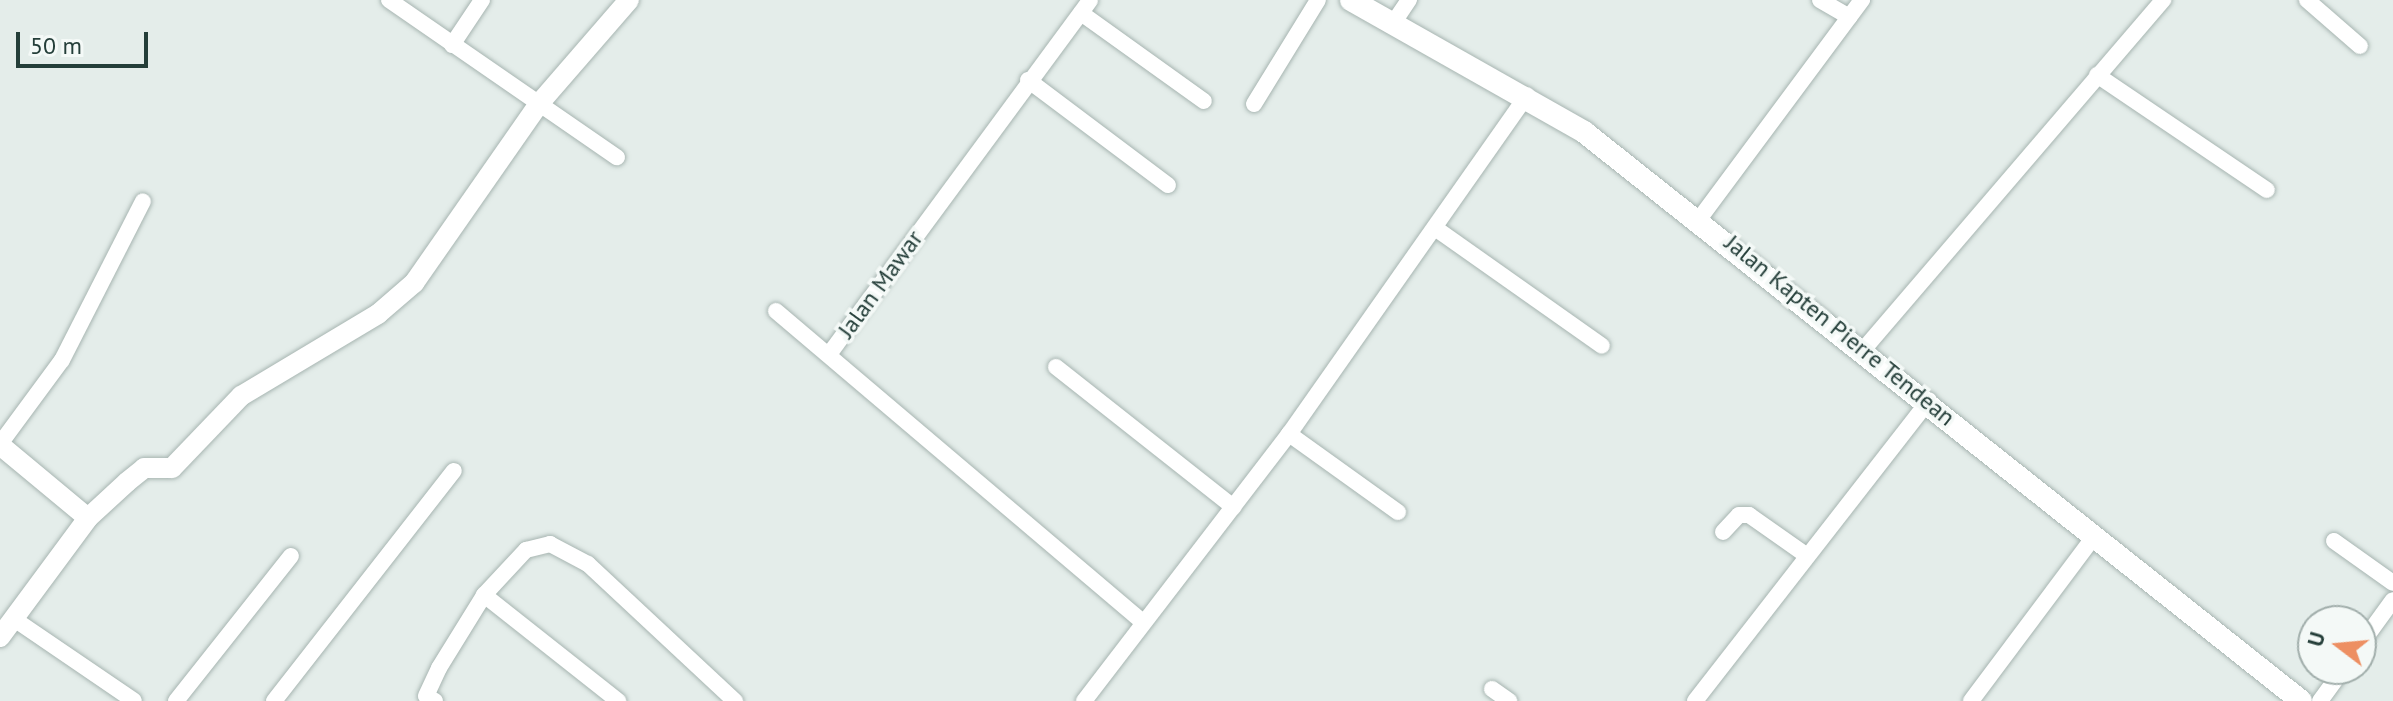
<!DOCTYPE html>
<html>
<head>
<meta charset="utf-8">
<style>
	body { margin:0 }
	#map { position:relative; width:2393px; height:701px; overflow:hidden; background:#e4edea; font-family:"PT Sans",sans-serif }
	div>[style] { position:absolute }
	.roads { filter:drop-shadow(0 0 2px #a7b5b1) drop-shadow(0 0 2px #a7b5b1) }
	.minor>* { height:16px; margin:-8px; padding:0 8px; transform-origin:8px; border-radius:8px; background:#fff }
	.tertiary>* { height:20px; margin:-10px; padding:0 10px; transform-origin:10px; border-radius:10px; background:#fff }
	.secondary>* { height:22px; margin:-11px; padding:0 11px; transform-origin:11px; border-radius:11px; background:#fff }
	span { translate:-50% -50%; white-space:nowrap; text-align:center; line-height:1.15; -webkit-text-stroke:7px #f4f9f7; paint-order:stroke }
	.street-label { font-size:24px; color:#243e39 }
	.north { position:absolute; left:2297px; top:605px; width:80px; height:80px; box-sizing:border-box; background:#f4f9f7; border:2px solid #a1aeab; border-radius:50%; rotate:286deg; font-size:22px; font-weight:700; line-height:32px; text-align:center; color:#243e39 }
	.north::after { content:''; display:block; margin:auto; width:28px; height:36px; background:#ed8f62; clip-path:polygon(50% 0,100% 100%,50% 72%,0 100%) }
	.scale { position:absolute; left:16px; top:32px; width:132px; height:36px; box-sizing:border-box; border:4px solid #243e39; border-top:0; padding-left:10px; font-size:24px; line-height:28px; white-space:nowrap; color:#243e39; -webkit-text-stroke:6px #f4f9f7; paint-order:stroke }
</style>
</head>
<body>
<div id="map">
	<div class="roads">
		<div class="minor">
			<i style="left:389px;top:0;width:277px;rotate:34.6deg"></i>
			<i style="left:1820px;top:0;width:34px;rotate:30deg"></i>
			<i style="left:2307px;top:0;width:70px;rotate:41deg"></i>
			<i style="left:1081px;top:13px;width:151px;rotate:35.6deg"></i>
			<i style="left:1394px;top:22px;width:27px;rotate:-56deg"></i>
			<i style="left:452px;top:45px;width:54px;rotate:-56.3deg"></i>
			<i style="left:2097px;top:75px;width:205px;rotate:34.1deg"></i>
			<i style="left:1028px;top:80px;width:175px;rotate:36.9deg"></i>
			<i style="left:1254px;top:104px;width:122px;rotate:-58.4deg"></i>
			<i style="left:1700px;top:218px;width:272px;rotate:-53.4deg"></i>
			<i style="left:1435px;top:228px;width:204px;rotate:35.2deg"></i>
			<i style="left:776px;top:311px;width:480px;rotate:40.3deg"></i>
			<i style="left:1864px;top:349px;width:460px;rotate:-49.4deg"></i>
			<i style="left:830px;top:353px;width:438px;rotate:-53.6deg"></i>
			<i style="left:1056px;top:367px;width:226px;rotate:38.3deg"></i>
			<i style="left:1289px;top:434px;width:134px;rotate:35.6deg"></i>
			<i style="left:0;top:444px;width:104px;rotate:-53.6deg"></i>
			<i style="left:62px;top:360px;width:178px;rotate:-63deg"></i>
			<i style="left:1723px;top:532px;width:23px;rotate:-47deg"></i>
			<i style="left:1739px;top:515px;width:10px"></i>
			<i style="left:1749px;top:515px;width:70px;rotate:35.1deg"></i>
			<i style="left:2334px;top:541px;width:72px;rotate:35.4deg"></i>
			<i style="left:484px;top:595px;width:171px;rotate:38.3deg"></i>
			<i style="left:14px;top:619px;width:145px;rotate:34.3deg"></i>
			<i style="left:2361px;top:644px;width:54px;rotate:-54deg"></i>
			<i style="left:1492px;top:689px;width:21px;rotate:35deg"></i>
			<i style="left:176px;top:701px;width:185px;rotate:-51.6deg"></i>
			<i style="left:274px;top:701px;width:292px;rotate:-52deg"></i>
			<i style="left:435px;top:701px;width:10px;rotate:-151deg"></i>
			<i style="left:426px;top:696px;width:31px;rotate:-65deg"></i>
			<i style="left:439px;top:668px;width:86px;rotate:-58.3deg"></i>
			<i style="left:484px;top:595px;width:62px;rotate:-47deg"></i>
			<i style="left:526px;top:550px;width:25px;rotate:-14deg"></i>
			<i style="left:550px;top:544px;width:43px;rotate:27.8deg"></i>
			<i style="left:588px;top:564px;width:201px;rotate:43deg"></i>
			<i style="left:1084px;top:701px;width:337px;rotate:-52.5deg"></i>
			<i style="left:1289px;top:434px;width:414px;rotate:-54.9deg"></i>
			<i style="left:1695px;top:701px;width:381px;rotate:-52.1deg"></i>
			<i style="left:1971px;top:701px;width:204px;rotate:-53.2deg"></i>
			<i style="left:2320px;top:701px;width:39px;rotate:-54deg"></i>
		</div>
		<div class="tertiary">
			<i style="left:0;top:445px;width:114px;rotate:39.7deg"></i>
			<i style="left:0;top:637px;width:148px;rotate:-53.5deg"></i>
			<i style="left:88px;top:518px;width:53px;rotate:-42.7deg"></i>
			<i style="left:127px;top:482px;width:22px;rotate:-39deg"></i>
			<i style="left:144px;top:468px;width:28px"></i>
			<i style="left:172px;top:468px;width:100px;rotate:-46.2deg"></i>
			<i style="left:241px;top:396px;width:160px;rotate:-30.9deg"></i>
			<i style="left:378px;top:314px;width:48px;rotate:-40.7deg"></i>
			<i style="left:414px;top:283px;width:217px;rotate:-55.1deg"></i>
			<i style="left:538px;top:105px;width:139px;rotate:-49.1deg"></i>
		</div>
		<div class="secondary">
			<i style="left:1351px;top:0;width:268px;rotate:29.5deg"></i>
			<i style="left:1584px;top:132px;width:915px;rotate:38.43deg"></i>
		</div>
	</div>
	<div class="street-label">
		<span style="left:880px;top:284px;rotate:-54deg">Jalan Mawar</span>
		<span style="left:1840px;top:330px;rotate:39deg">Jalan Kapten Pierre Tendean</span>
	</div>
	<div class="north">U</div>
	<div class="scale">50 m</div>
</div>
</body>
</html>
